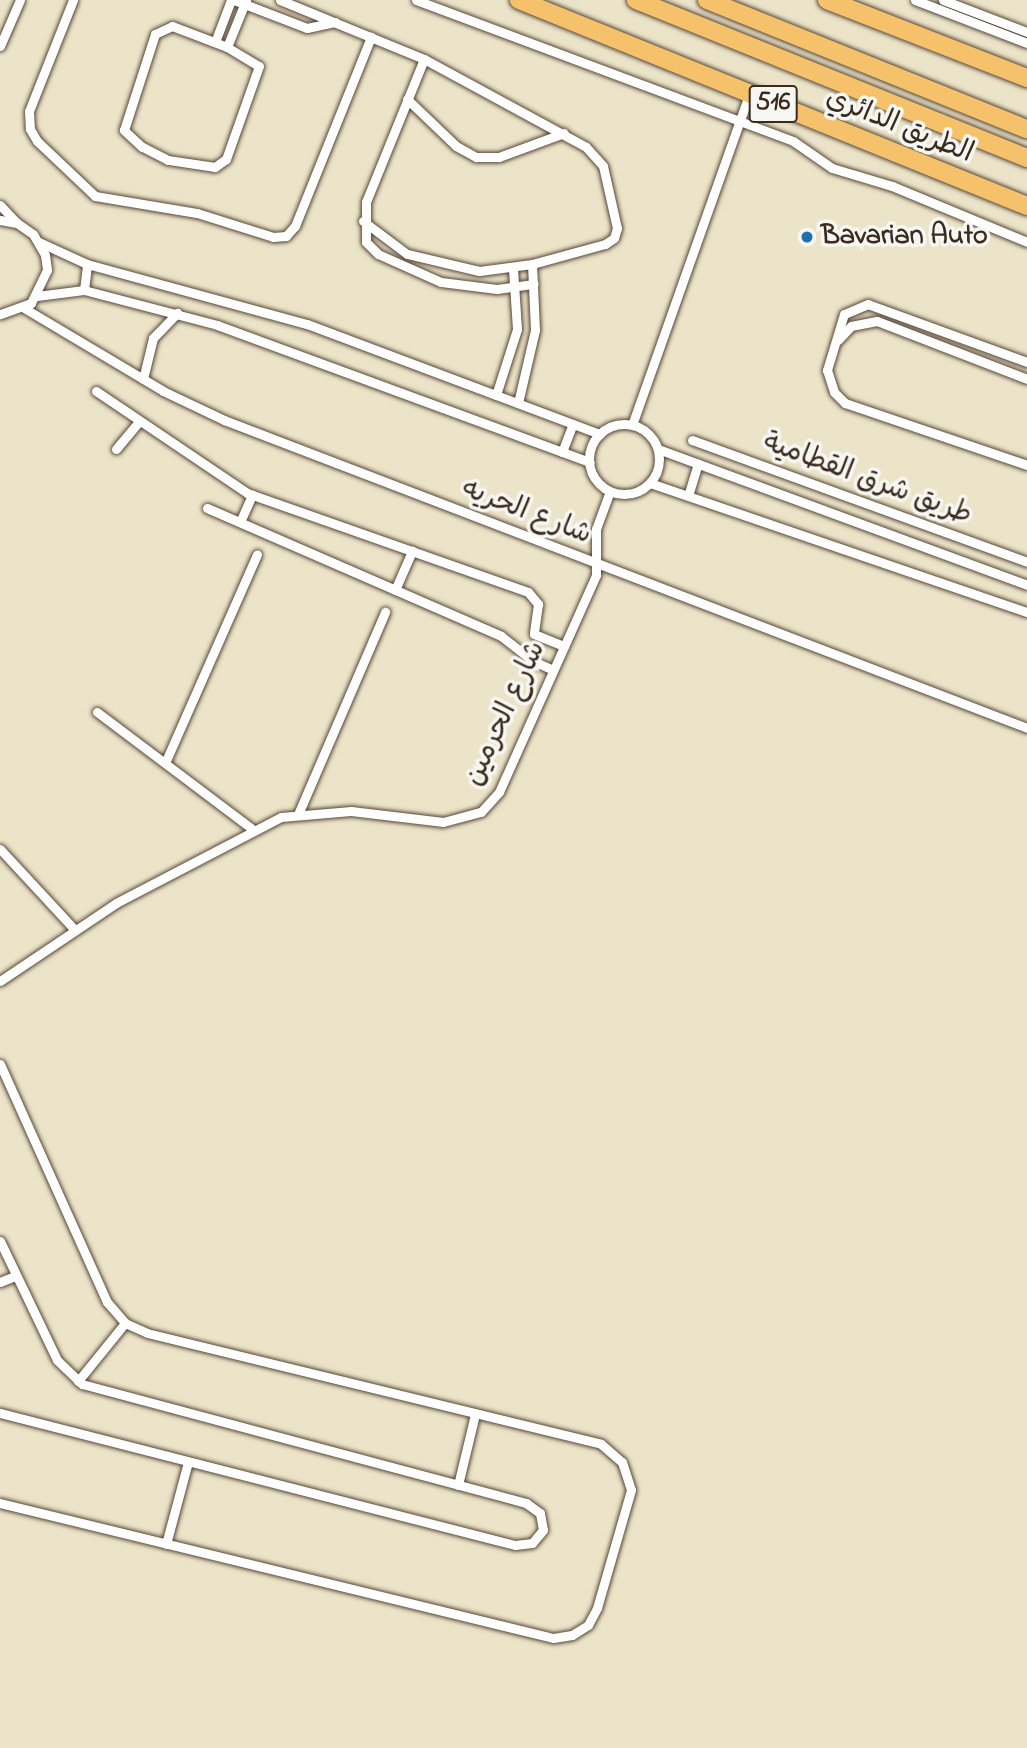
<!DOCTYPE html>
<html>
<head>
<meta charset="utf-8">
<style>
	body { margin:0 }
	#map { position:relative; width:1027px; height:1748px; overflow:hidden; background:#ece4c8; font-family:"Indie Flower","Playpen Sans Arabic",sans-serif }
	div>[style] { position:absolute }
	.roads { filter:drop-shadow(0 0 2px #564638) drop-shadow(0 0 2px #564638) }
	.street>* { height:9px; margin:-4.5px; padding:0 4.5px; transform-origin:4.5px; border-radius:4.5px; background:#fff }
	.street>.ring { margin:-4.5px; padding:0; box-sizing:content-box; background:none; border:9px solid #fff; border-radius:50% }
	.highway>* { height:18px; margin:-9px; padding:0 9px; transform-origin:9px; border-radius:9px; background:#f5c16b }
	.dots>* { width:19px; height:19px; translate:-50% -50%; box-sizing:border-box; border:4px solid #f6f6f2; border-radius:50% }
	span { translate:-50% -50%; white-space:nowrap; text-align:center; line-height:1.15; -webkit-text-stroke:7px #f6f6f2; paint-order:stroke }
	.shield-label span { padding:2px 5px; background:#f6f6f2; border:2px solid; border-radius:5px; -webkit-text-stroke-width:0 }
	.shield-label { font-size:26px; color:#3b2a1e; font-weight:700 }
	.street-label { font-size:28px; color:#3b2a1e }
	.poi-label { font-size:28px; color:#3b2a1e; font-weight:700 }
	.left { translate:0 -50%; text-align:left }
</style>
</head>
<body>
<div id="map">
	<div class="roads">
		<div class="street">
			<i style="left:73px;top:0;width:119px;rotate:111.6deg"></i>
			<i style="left:29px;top:111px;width:18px;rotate:87deg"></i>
			<i style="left:30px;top:129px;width:14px;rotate:60deg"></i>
			<i style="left:37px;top:141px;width:80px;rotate:43.5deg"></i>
			<i style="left:95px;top:196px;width:103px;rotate:9.5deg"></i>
			<i style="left:197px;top:213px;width:80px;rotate:17.5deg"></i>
			<i style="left:273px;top:237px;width:13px;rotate:-4deg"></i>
			<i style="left:286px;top:236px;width:13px;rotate:-48deg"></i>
			<i style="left:295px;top:226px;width:204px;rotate:-68.1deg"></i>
			<i style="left:234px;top:0;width:78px;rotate:21deg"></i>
			<i style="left:307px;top:28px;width:29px;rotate:-12deg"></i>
			<i style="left:280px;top:0;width:156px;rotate:22.3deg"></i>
			<i style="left:424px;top:59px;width:184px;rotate:28.5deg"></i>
			<i style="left:586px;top:147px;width:25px;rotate:48deg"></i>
			<i style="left:603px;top:166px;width:64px;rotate:77.3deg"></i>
			<i style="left:617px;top:228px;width:10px;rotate:107deg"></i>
			<i style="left:614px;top:238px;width:11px;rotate:146deg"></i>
			<i style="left:605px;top:244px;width:76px;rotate:164.7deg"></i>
			<i style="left:532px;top:264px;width:53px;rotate:172.5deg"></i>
			<i style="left:479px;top:271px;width:74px;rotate:-166.7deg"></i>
			<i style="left:407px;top:254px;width:55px;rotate:-143.1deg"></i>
			<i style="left:416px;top:0;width:403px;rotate:20.5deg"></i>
			<i style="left:793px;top:141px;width:47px;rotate:34.7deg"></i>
			<i style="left:832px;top:168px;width:63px;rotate:16.7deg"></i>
			<i style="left:892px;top:186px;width:146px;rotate:22.5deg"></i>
			<i style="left:915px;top:0;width:120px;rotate:21deg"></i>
			<i style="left:943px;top:0;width:90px;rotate:20.9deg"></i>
			<i style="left:172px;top:26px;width:59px;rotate:20.9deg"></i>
			<i style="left:227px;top:47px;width:37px;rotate:31deg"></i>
			<i style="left:259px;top:66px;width:99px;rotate:109.5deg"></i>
			<i style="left:226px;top:159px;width:14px;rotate:144deg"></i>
			<i style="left:215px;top:167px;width:48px;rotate:-171.5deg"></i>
			<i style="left:168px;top:160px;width:29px;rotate:-153deg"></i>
			<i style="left:142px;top:147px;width:25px;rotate:-137deg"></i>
			<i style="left:124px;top:130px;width:101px;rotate:-72.1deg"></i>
			<i style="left:155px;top:34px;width:19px;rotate:-25deg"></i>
			<i style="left:215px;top:42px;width:45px;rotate:-69.1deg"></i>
			<i style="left:0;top:46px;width:50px;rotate:-66.5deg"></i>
			<i style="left:227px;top:47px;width:51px;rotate:-68deg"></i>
			<i style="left:424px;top:59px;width:154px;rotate:112.1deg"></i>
			<i style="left:366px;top:202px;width:40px;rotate:90deg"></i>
			<i style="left:366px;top:242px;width:17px;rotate:45deg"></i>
			<i style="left:378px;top:254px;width:69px;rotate:24deg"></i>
			<i style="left:441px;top:282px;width:56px;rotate:7.1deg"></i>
			<i style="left:497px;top:289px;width:37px;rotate:-8deg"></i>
			<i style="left:407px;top:99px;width:68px;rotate:43.8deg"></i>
			<i style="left:456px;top:146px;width:23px;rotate:29deg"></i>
			<i style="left:476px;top:157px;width:23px"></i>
			<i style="left:499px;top:157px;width:69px;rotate:-20.3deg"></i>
			<i style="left:0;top:205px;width:23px;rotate:47deg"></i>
			<i style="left:0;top:220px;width:17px;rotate:10deg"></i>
			<i style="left:17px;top:223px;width:19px;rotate:35deg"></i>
			<i style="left:33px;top:234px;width:24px;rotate:60deg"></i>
			<i style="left:45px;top:255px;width:15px;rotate:82deg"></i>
			<i style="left:47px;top:270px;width:37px;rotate:116deg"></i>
			<i style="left:31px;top:303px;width:33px;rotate:160deg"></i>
			<i style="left:39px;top:242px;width:53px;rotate:24.6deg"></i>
			<i style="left:87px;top:264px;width:228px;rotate:15.3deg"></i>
			<i style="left:307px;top:324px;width:313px;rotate:20.6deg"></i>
			<i style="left:84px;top:290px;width:26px;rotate:-83deg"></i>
			<i style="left:37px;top:296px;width:47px;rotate:-7.3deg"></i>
			<i style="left:84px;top:290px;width:138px;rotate:14.7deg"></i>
			<i style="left:217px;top:325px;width:397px;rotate:20.2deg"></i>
			<i style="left:24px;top:308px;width:162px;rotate:30.8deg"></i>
			<i style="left:163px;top:391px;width:68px;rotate:25.4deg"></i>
			<i style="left:224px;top:420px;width:860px;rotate:20.98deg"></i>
			<i style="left:838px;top:340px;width:19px;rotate:-47deg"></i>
			<i style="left:851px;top:326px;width:26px;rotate:-11deg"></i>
			<i style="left:877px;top:321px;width:161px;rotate:21.1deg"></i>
			<i style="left:1027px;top:362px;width:169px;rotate:-160deg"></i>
			<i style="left:868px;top:304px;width:26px;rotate:157deg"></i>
			<i style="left:844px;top:314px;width:59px;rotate:106.9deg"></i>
			<i style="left:827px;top:370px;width:23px;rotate:72deg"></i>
			<i style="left:834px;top:392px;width:16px;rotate:45deg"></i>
			<i style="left:845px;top:403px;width:192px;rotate:18.8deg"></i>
			<i style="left:143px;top:379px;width:42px;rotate:-76.3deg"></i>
			<i style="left:153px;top:338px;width:35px;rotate:-46deg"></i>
			<i style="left:96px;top:391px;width:182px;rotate:34deg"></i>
			<i style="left:247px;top:493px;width:298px;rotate:19.4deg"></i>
			<i style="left:528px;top:592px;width:16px;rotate:50deg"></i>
			<i style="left:538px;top:604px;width:30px;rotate:98deg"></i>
			<i style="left:534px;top:634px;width:31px;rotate:22deg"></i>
			<i style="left:496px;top:395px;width:69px;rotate:-72.3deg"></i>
			<i style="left:517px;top:329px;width:61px;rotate:-93.8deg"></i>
			<i style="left:518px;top:403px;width:75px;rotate:-76.9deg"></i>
			<i style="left:535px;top:330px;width:66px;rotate:-92.6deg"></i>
			<i class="ring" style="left:589px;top:424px;width:61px;height:61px"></i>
			<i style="left:632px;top:425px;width:351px;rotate:-70.5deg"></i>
			<i style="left:692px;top:440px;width:357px;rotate:20deg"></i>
			<i style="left:116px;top:449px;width:35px;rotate:-50deg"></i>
			<i style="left:658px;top:449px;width:393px;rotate:20.2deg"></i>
			<i style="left:562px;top:452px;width:30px;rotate:-69deg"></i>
			<i style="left:650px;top:483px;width:398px;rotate:18.9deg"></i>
			<i style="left:688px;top:496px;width:34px;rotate:-73deg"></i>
			<i style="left:207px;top:508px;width:321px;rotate:23.5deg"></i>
			<i style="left:501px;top:636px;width:41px;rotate:38deg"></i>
			<i style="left:533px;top:661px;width:22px;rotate:24deg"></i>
			<i style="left:240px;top:522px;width:30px;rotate:-66deg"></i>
			<i style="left:395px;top:590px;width:43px;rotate:-66.4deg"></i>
			<i style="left:97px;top:712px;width:194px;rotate:37deg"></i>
			<i style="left:165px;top:763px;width:228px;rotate:-66.2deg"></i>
			<i style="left:299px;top:812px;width:218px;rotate:-66.7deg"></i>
			<i style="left:0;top:849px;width:110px;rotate:47.2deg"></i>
			<i style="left:0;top:981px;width:140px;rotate:-33.9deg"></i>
			<i style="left:116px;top:903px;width:186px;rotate:-27.5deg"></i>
			<i style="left:281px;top:817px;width:70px;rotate:-4.9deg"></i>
			<i style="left:351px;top:811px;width:93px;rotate:6.8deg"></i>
			<i style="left:443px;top:822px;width:39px;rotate:-15deg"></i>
			<i style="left:481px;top:812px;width:27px;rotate:-48deg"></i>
			<i style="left:499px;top:792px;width:238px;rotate:-65.9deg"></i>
			<i style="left:596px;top:575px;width:46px;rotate:-90deg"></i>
			<i style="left:596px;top:529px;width:40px;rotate:-69.8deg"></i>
			<i style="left:0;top:1064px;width:261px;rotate:65.8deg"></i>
			<i style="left:107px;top:1302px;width:28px;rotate:49deg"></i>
			<i style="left:125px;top:1323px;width:24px;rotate:24deg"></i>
			<i style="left:147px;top:1333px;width:467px;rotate:13.7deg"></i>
			<i style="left:601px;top:1444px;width:28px;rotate:41deg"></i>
			<i style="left:622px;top:1462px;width:29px;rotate:72deg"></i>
			<i style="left:631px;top:1490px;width:123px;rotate:106.1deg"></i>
			<i style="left:597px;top:1608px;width:19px;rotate:118deg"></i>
			<i style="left:588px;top:1625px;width:19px;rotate:148deg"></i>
			<i style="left:572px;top:1635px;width:19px;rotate:171deg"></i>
			<i style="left:553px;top:1638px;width:569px;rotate:-166.28deg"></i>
			<i style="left:0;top:1241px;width:132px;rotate:64.4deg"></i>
			<i style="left:57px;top:1360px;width:35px;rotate:44deg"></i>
			<i style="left:82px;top:1384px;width:460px;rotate:15deg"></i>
			<i style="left:526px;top:1503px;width:17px;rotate:36deg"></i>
			<i style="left:540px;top:1513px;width:17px;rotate:80deg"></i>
			<i style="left:543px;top:1530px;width:17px;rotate:130deg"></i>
			<i style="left:532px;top:1543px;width:17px;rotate:173deg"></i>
			<i style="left:515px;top:1545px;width:532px;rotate:-165.62deg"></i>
			<i style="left:0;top:1282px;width:16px;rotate:-22deg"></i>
			<i style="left:78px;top:1381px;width:75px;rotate:-51deg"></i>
			<i style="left:458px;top:1485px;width:73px;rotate:-76.5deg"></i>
			<i style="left:166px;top:1544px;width:85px;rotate:-75deg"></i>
		</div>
		<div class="highway">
			<i style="left:519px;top:0;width:548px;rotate:22.07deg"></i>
			<i style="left:636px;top:0;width:422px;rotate:22deg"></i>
			<i style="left:707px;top:0;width:345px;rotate:22deg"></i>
			<i style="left:827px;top:0;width:215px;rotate:21.3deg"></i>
		</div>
	</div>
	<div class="dots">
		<i style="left:807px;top:237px;background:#1f6fb2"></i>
	</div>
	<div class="shield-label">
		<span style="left:773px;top:104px">516</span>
	</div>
	<div class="street-label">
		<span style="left:899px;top:127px;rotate:22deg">الطريق الدائري</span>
		<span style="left:867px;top:480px;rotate:20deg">طريق شرق القطامية</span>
		<span style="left:526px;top:513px;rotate:21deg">شارع الحريه</span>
		<span style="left:506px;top:714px;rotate:-65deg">شارع الحرمين</span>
	</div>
	<div class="poi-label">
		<span class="left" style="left:821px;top:237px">Bavarian Auto</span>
	</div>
</div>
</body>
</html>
